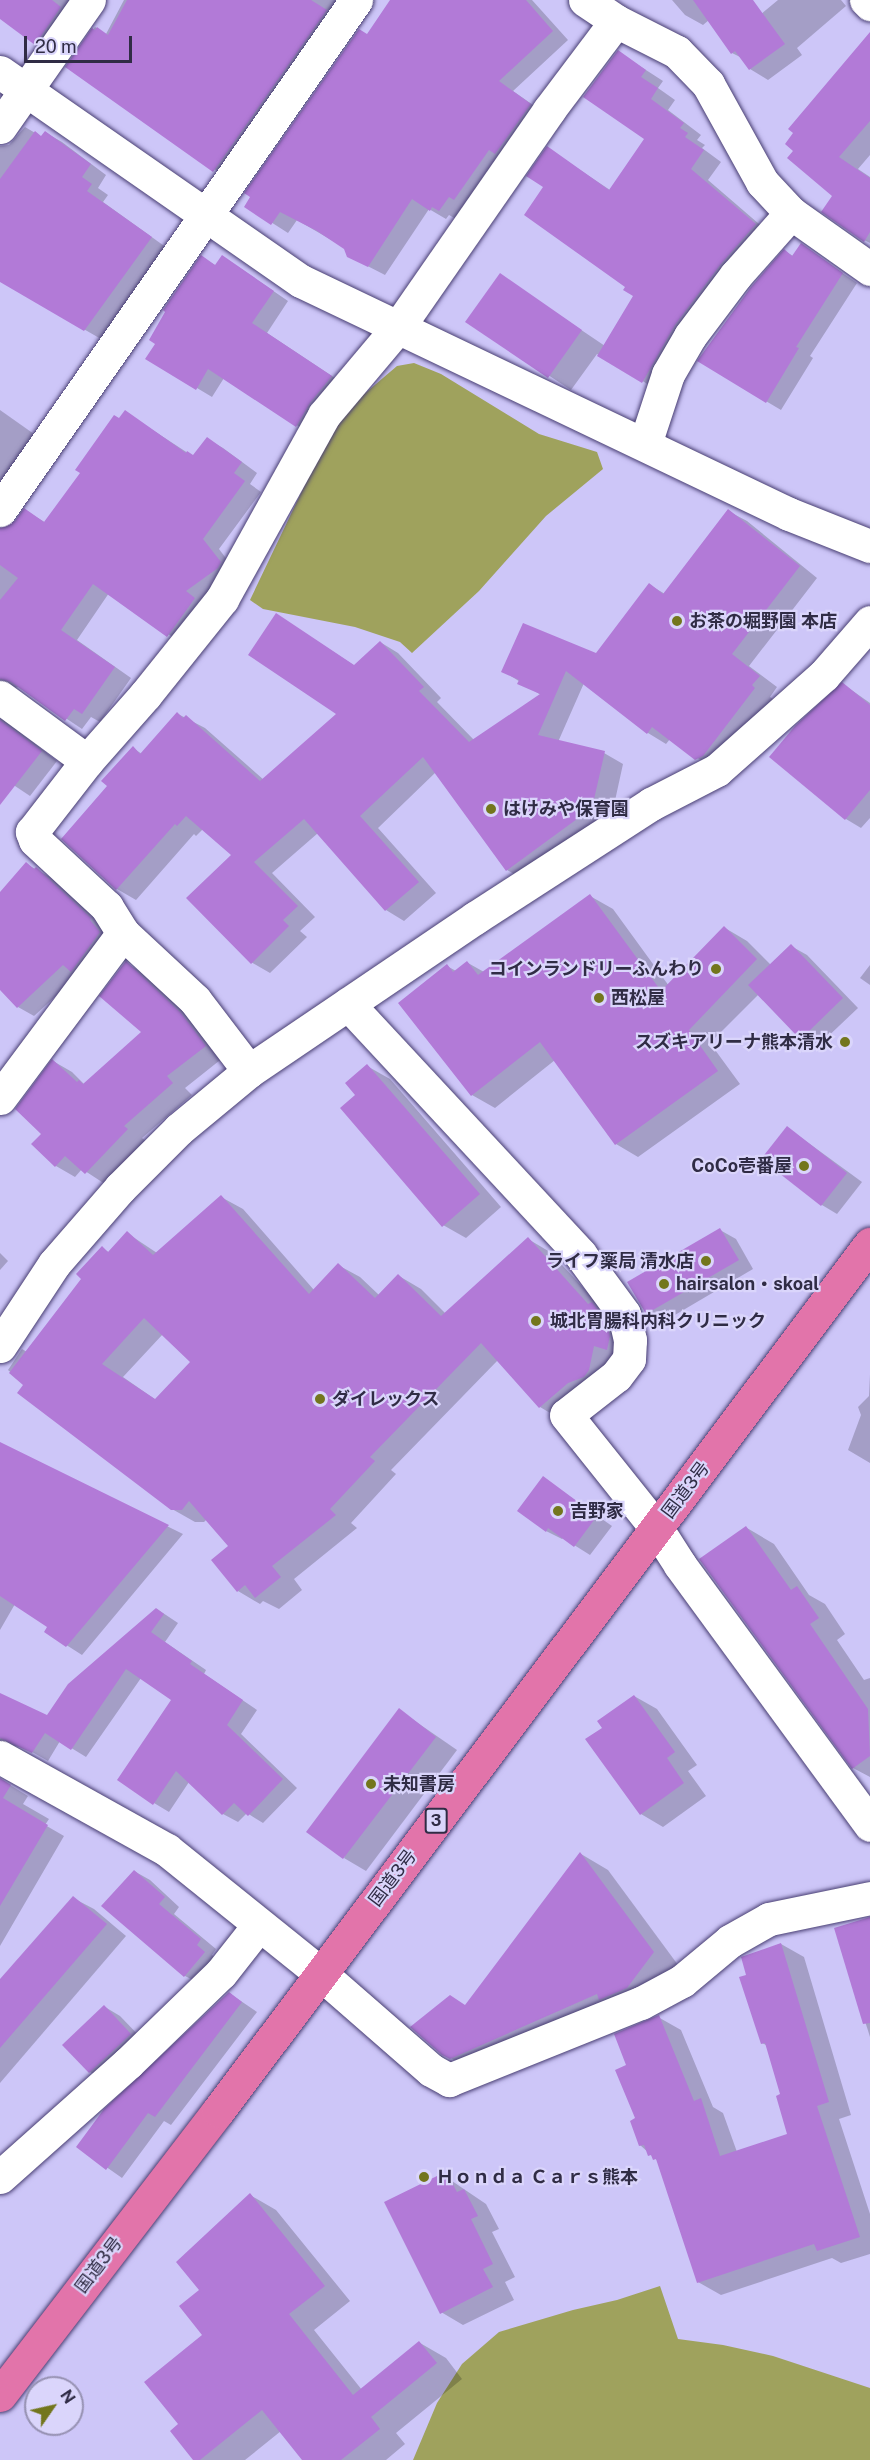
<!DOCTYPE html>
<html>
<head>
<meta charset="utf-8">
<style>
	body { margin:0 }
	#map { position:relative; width:870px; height:2460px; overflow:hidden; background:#cdc6f8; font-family:"Public Sans","Noto Sans JP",sans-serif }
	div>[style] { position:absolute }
	.green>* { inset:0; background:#9fa25d }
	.shadow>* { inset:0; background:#0003 }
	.building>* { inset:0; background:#b27ad7 }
	.roads { filter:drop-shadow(0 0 2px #483e72) drop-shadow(0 0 2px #483e72) }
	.street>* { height:33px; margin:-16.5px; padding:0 16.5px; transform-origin:16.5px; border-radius:16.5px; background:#fff }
	.highway>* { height:33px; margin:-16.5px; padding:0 16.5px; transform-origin:16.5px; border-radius:16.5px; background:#e274aa }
	.dots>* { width:16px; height:16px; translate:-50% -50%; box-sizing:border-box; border:3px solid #dad5fb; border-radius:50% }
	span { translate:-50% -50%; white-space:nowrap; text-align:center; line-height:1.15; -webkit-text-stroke:4.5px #dad5fb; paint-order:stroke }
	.shield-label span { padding:2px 4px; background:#dad5fb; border:2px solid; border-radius:4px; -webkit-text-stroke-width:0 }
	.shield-label { font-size:16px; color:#302c45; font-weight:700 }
	.poi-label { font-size:18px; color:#302c45; font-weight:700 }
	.left { translate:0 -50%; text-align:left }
	.right { translate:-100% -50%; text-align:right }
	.street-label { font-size:18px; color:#302c45 }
	.north { position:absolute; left:24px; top:2376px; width:60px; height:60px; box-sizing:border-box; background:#dad5fb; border:2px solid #9691b2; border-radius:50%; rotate:56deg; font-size:16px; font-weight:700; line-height:24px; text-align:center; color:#302c45 }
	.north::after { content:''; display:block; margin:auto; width:21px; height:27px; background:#73761d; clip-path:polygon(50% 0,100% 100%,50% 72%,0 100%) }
	.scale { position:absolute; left:24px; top:36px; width:108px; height:27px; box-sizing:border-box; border:3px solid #302c45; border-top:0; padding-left:8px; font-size:18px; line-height:21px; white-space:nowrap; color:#302c45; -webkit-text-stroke:4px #dad5fb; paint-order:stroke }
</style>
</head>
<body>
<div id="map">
	<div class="green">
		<i style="clip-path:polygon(414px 363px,441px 374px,539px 434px,597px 452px,603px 469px,546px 516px,479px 591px,412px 653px,400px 642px,355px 627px,263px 609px,250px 600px,331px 430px,356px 401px,397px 366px)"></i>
		<i style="clip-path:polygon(660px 2286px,678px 2339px,723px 2345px,773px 2356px,870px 2388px,870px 2460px,413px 2460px,437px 2403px,462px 2364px,499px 2332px,573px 2310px,617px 2300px)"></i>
	</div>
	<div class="shadow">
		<i style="clip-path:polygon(0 0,71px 0,52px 53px,0 17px)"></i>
		<i style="clip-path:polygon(124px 0,343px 0,230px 180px,67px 67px,95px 27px,106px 34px)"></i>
		<i style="clip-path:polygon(392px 0,532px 0,568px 40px,513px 91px,546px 114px,456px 219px,449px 215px,446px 219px,429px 209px,385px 275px,348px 256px,345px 248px,297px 220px,288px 233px,246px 206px)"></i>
		<i style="clip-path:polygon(672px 0,745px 0,760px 15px,778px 0,841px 0,846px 6px,797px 48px,802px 55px,768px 80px,750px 69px,742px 58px,732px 53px,709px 20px,703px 25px,685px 15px)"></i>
		<i style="clip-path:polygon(870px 46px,870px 155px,858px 169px,870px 177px,870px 243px,864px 240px,834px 196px,789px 157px)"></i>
		<i style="clip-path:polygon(618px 52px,663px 81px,658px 88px,675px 100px,668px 110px,701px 135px,697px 140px,705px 145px,702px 148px,721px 162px,708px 180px,773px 236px,661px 392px,597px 354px,571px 390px,467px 322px,500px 275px,605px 346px,635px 296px,545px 187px,547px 148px,610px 190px,646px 139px)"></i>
		<i style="clip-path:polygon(25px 127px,42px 137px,46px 133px,62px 142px,106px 175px,98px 188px,108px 195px,103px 202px,167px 248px,101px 339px,0 281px,0 146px,9px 145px)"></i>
		<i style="clip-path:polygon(801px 245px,857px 283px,810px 356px,813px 358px,781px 410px,699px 361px,785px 251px,793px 256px)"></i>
		<i style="clip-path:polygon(201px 257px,215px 265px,237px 266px,288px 301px,267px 333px,347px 386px,312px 435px,224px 378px,212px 397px,197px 388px)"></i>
		<i style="clip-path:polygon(0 410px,34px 434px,0 483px)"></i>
		<i style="clip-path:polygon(125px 412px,194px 457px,207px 439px,223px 448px,257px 473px,250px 484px,261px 492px,219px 549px,237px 573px,184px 645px,109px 593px,77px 640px,131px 678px,100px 722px,91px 717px,82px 729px,19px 687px,9px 689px,0 699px,0 529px,9px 528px,25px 510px,46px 523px)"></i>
		<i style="clip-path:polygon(728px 511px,747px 521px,817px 578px,749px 666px,777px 687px,770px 697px,773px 699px,715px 770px,670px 739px,666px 744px,648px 733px,584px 683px,558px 742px,604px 753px,623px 764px,611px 819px,526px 881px,507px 870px,436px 772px,378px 828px,436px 893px,404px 921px,386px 910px,318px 833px,272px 873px,315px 917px,300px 931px,307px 937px,270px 973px,251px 962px,233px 855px,203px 829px,196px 836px,194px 834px,136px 900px,117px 889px,63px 838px,109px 786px,133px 748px,142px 754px,178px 714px,205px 728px,264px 780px,339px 713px,277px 615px,355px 666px,380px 642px,398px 653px,441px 698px,437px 702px,474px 740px,541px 695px,503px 671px,596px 655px,650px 585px,665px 594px)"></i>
		<i style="clip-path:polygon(843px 684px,870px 703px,870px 818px,861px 828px,846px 819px)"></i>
		<i style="clip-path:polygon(0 717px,57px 761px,30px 796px,0 776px)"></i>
		<i style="clip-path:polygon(26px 864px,52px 878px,106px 928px,115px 942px,34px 1016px,18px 1007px,0 987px,0 895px)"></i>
		<i style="clip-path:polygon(590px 896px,613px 909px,669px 986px,725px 928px,747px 941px,771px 965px,791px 946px,807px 955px,858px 1008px,820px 1044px,816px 1042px,814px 1044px,798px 1035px,759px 994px,710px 1043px,740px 1084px,638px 1157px,616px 1144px,555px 1060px,495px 1108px,472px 1095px,447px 966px,456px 971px,468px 963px,484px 972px)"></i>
		<i style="clip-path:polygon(126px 963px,145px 974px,200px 1025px,224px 1057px,185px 1088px,192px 1095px,142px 1138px,146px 1141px,105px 1184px,82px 1169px,75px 1177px,56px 1166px,43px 1134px,53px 1061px,72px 1072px,85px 1085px,143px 1032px)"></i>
		<i style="clip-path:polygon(870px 965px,870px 985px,860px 978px)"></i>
		<i style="clip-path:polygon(367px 1066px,390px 1079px,501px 1207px,466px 1238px,443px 1225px,357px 1095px)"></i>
		<i style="clip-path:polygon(788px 1128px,862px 1182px,837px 1214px,822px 1205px)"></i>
		<i style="clip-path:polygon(evenodd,221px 1197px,243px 1209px,314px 1290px,338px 1265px,360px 1277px,379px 1295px,399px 1276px,421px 1289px,446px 1314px,528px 1239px,550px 1252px,628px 1336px,562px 1420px,540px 1407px,498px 1360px,391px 1470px,396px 1474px,351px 1523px,357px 1528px,294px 1579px,302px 1590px,279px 1609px,263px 1601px,260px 1604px,238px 1591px,230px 1546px,207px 1519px,204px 1522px,195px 1522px,172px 1509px,8px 1370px,22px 1349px,27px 1352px,83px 1279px,102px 1248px,110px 1253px,127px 1233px,157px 1253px,221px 1197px,163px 1334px,192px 1362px,156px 1400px,123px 1377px,163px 1334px)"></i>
		<i style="clip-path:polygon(720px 1230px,736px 1239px,753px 1269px,663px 1322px,647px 1313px)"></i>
		<i style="clip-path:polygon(0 1253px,8px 1261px,0 1270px)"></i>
		<i style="clip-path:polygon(870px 1374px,870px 1463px,848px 1450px,861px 1415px,858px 1407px,869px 1396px)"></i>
		<i style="clip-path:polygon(0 1444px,183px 1534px,82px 1655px,46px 1632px,49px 1627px,15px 1604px,0 1630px)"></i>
		<i style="clip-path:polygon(543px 1478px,612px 1526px,590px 1555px,563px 1538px,562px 1539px,546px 1531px)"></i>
		<i style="clip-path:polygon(747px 1528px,774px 1544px,809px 1595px,825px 1604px,845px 1634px,837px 1640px,864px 1680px,870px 1678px,870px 1777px,853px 1768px)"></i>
		<i style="clip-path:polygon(157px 1609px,178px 1623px,165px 1642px,206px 1670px,204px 1674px,257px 1710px,241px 1734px,297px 1788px,263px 1823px,247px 1813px,238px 1822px,223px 1814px,189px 1782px,169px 1812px,154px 1803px,173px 1700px,141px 1678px,86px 1757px,60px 1741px,48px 1761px,25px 1748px,15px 1746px,6px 1749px,0 1746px,0 1694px,47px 1717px)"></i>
		<i style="clip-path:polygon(634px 1696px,657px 1709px,697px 1765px,688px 1771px,706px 1796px,663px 1827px,641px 1814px,604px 1728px)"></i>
		<i style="clip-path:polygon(399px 1710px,457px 1750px,366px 1871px,344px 1858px)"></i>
		<i style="clip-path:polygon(0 1779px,28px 1796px,23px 1804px,49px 1819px,45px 1825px,64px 1836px,0 1946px)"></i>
		<i style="clip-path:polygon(581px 1854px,608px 1870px,681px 1969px,480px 2074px,443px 2054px,466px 2006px)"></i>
		<i style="clip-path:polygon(134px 1871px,150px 1880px,179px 1907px,174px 1914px,216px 1949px,212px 1955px,220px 1962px,201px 1984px,185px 1976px,103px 1906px)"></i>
		<i style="clip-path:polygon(73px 1898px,94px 1909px,126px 1936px,0 2083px,0 1981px)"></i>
		<i style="clip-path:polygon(870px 1919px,870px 2037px,836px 1929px)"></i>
		<i style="clip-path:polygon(781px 1944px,804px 1957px,851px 2115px,839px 2119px,870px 2214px,870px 2254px,841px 2263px,832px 2258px,721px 2295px,698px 2282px,659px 2162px,640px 2145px,628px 2066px,658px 2017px,681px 2030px,713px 2107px,723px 2113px,737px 2152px,788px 2135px,782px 2095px,768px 2046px,762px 2043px,748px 1976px)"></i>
		<i style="clip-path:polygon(229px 1993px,257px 2012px,171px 2125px,164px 2121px,122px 2178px,78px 2147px)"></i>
		<i style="clip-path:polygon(105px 2007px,120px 2016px,146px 2043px,105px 2081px,90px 2072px)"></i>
		<i style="clip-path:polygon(437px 2177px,444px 2182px,449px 2179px,486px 2204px,499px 2229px,492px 2232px,515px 2277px,505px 2282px,514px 2300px,463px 2325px,441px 2312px)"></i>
		<i style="clip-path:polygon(250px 2195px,276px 2210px,350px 2301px,314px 2330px,362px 2390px,420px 2343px,446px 2358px,462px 2379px,396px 2433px,405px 2444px,386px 2460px,304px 2460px,281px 2431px,245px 2460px,195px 2460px,180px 2425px,204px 2335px,201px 2290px)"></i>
	</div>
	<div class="building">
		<i style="clip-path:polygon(0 0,52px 0,61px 7px,35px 45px,0 19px)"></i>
		<i style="clip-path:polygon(127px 0,311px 0,327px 10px,213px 172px,65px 67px,92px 28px,95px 30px,97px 27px,108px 35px)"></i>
		<i style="clip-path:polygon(390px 0,526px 0,553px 31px,499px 81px,531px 104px,495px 154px,489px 150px,454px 200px,449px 197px,439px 211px,432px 207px,430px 211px,412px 199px,368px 267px,347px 257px,344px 249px,317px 231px,280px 212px,271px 225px,244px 207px,250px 197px,244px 193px,359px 29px,367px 34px)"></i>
		<i style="clip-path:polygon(693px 0,753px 0,785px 44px,749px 70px,735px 51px,731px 54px)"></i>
		<i style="clip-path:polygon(870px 32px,870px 121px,839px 157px,870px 178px,870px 232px,864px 242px,821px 212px,832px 196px,787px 158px,793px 151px,785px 144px,793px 133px,788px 129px)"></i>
		<i style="clip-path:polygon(618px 50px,646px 70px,641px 77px,658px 88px,651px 99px,684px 123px,680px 128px,688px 133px,685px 137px,704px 150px,691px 169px,756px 224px,721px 264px,675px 325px,642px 383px,597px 356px,633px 296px,623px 290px,625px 287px,524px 215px,543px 187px,526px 176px,547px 146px,609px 190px,644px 139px,583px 97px)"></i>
		<i style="clip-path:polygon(35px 131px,41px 136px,45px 131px,91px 164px,82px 177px,92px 184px,87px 191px,152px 237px,84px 331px,0 282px,0 179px)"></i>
		<i style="clip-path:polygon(801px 243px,843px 273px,796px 347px,799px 348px,766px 403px,697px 361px,751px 287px,784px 249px,792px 256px)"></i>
		<i style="clip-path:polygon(201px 255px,215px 265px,222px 255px,274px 291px,252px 323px,332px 376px,310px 403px,296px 427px,208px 369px,196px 390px,145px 359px,155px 344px,149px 340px,165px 312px,163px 310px)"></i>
		<i style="clip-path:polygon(500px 273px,582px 330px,548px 378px,465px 322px)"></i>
		<i style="clip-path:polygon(125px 410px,186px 453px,187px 451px,193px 455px,207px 437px,242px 462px,234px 473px,245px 481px,203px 539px,221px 562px,218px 568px,186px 591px,195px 598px,167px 637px,93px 584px,61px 630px,115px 667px,82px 714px,74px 709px,65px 721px,11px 682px,0 679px,0 600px,18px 578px,0 565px,0 528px,15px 521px,24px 508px,44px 522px,80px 473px,75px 470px,114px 415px,119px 418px)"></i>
		<i style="clip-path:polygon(728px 509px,800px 566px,732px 654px,760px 676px,752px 685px,755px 688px,703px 756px,695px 760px,652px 727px,647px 734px,566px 671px,538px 735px,605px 751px,592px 808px,506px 871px,423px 757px,360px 816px,419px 882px,385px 911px,304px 819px,254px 862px,298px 906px,283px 920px,289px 926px,251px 964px,186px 898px,231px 855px,186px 816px,177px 826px,175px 824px,116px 890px,61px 839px,107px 786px,101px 781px,133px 746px,140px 754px,177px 712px,183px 718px,186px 715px,260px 781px,336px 714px,248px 655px,276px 613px,354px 665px,380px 641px,424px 687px,419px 691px,469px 742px,540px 694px,517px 684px,519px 680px,501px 672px,523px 623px,596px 653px,649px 583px,663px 594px)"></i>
		<i style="clip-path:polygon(842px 682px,870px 705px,870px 790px,845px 820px,769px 757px,795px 726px)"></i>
		<i style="clip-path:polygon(0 720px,42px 751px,0 805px)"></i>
		<i style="clip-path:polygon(26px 862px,34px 869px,36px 867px,91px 918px,90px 920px,100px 932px,71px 972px,63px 965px,17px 1008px,0 990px,0 892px)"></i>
		<i style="clip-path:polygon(590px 894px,661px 991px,724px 926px,757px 959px,689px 1030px,718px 1071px,615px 1145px,540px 1042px,471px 1096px,398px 1003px,447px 964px,453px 972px,467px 961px,478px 975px)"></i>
		<i style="clip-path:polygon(791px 944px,843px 998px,804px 1036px,801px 1033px,797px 1036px,748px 985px)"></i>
		<i style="clip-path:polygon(126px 961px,181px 1013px,206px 1046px,167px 1076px,173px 1083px,124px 1126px,128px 1129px,85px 1174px,65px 1156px,55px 1167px,31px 1144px,41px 1134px,15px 1109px,52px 1059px,77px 1082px,79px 1080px,83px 1084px,141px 1032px,99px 996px)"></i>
		<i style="clip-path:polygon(367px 1064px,480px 1194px,442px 1227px,340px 1108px,355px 1095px,345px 1083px)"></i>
		<i style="clip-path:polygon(787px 1126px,847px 1173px,821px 1206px,761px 1159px)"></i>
		<i style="clip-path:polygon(evenodd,221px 1195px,309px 1294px,338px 1263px,375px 1298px,398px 1274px,441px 1316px,528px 1237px,588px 1304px,592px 1302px,607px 1322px,610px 1336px,607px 1350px,594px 1346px,589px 1370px,584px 1377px,568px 1383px,539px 1408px,481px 1343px,370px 1457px,375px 1461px,330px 1509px,336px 1515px,272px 1566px,281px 1577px,255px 1598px,245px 1585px,237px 1592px,211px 1560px,228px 1546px,189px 1501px,182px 1510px,171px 1510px,17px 1393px,23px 1385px,9px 1373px,81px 1279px,76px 1274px,102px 1246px,108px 1252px,127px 1231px,153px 1255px,221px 1195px,144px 1318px,190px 1362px,155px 1399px,102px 1364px,144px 1318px)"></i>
		<i style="clip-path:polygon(720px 1228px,739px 1260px,646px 1314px,627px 1282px)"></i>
		<i style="clip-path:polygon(0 1442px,169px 1525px,66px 1647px,44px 1632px,47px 1627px,0 1596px)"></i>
		<i style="clip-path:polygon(543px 1476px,597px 1516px,574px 1547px,548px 1528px,546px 1532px,517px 1511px)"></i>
		<i style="clip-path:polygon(746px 1526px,791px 1590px,797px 1586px,819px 1618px,810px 1624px,868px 1709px,870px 1756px,852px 1769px,699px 1559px)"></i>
		<i style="clip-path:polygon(156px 1608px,164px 1614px,151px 1632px,192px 1661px,190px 1664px,243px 1700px,227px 1725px,283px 1779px,248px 1816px,234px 1803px,222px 1815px,176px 1771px,153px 1805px,117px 1780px,171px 1700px,126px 1669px,71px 1750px,45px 1733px,32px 1753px,0 1738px,0 1693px,47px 1715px,68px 1684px)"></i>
		<i style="clip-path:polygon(634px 1695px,675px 1752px,667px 1758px,684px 1783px,640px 1815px,585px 1739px,602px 1728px,597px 1721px)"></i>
		<i style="clip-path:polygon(399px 1708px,436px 1737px,343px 1859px,306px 1832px)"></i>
		<i style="clip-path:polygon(0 1778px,11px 1785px,3px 1798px,48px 1825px,0 1906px)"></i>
		<i style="clip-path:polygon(580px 1852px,654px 1952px,627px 1988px,599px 2000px,597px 1994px,450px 2059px,442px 2055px,410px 2027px,450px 1995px,465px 2005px)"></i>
		<i style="clip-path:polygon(134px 1870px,165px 1897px,159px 1904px,201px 1939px,197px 1945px,205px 1952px,184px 1977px,101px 1906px)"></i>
		<i style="clip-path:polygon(73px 1896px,107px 1924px,0 2048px,0 1979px)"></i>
		<i style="clip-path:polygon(870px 1917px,870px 2023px,863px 2024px,834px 1928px)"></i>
		<i style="clip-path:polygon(781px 1943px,829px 2102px,817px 2106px,860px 2237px,817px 2251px,814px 2244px,697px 2283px,656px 2159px,653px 2160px,651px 2155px,648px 2156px,644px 2145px,639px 2146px,630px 2121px,635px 2118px,615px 2070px,626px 2065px,614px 2034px,659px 2015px,694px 2101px,701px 2098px,720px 2156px,787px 2134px,776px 2096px,780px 2094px,765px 2043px,761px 2044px,739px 1977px,746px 1975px,741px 1957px)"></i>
		<i style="clip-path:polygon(229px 1992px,242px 2002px,155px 2117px,148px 2113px,106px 2170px,76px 2147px,104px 2109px)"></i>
		<i style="clip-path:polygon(104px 2005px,131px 2034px,89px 2073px,62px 2045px)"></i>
		<i style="clip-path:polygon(437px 2176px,440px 2182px,449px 2177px,457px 2192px,464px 2189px,478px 2216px,471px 2219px,493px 2264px,483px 2269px,493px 2287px,440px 2314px,384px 2202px)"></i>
		<i style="clip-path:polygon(250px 2193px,325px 2286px,289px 2314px,353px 2395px,419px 2341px,437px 2363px,371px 2417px,380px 2429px,341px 2460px,302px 2460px,262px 2410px,200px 2460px,193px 2460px,170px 2431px,178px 2424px,144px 2382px,202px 2335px,179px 2306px,199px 2290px,176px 2262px)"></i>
	</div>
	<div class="roads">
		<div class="street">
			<i style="left:585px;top:0;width:37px;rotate:34deg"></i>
			<i style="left:616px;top:21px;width:68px;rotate:26.9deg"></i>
			<i style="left:677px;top:52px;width:45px;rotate:45.9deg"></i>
			<i style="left:708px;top:84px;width:112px;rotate:61.1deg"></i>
			<i style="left:762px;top:182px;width:42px;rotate:46.9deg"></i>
			<i style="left:791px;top:213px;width:97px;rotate:35.3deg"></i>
			<i style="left:866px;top:0;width:6px;rotate:45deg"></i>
			<i style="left:0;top:72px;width:366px;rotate:34.8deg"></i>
			<i style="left:301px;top:281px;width:541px;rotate:25.52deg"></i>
			<i style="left:789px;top:514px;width:87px;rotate:21.6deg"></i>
			<i style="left:0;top:127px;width:155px;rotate:-55deg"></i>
			<i style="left:645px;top:444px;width:74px;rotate:-71.8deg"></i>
			<i style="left:668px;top:374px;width:44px;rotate:-59.9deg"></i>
			<i style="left:690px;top:336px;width:76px;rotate:-53deg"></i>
			<i style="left:736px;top:275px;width:83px;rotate:-48.4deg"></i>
			<i style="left:0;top:510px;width:622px;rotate:-55.08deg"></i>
			<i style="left:0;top:697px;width:108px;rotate:36.3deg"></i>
			<i style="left:348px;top:1004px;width:341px;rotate:47.1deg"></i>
			<i style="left:580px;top:1254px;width:74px;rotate:53.7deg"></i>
			<i style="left:624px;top:1314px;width:27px;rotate:77deg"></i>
			<i style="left:630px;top:1340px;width:19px;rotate:93deg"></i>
			<i style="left:629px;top:1359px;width:21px;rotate:127deg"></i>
			<i style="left:616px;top:1376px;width:63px;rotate:142deg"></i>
			<i style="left:566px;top:1415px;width:146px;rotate:51.4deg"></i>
			<i style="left:657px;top:1529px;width:43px;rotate:57.4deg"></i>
			<i style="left:680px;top:1565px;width:322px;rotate:53.8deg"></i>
			<i style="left:249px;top:1071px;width:89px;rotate:-127.3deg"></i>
			<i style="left:195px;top:1000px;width:98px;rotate:-137.1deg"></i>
			<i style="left:123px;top:933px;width:31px;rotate:-122deg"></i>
			<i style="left:107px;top:907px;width:98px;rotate:-137.1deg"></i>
			<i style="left:35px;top:840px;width:9px;rotate:-111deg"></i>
			<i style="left:32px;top:832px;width:90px;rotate:-52.2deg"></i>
			<i style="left:87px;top:761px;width:89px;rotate:-48.6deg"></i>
			<i style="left:146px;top:694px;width:122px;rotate:-51.3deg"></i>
			<i style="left:222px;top:599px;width:210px;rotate:-61deg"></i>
			<i style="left:324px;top:415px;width:116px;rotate:-49.9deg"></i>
			<i style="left:399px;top:326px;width:263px;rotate:-55.2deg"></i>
			<i style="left:549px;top:110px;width:111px;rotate:-53deg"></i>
			<i style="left:0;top:1098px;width:206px;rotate:-53.3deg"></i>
			<i style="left:0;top:1346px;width:98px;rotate:-56.6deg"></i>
			<i style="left:54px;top:1264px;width:101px;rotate:-49deg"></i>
			<i style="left:120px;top:1188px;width:83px;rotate:-45deg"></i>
			<i style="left:179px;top:1129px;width:91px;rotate:-39.6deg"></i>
			<i style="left:249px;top:1071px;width:273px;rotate:-34.1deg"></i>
			<i style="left:475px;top:918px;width:210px;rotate:-32.9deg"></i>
			<i style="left:651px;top:804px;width:74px;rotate:-27.3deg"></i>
			<i style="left:717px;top:770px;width:143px;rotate:-41.6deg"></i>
			<i style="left:824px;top:675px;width:70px;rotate:-49deg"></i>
			<i style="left:0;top:1757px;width:191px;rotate:29.1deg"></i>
			<i style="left:167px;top:1850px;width:198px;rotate:38.8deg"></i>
			<i style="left:321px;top:1974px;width:146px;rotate:41.1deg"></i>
			<i style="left:431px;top:2070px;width:21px;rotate:29deg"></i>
			<i style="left:449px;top:2080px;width:207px;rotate:-21.9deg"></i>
			<i style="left:641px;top:2003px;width:47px;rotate:-28.2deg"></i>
			<i style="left:682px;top:1981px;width:62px;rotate:-39.8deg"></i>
			<i style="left:730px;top:1941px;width:45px;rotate:-29.4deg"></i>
			<i style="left:769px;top:1919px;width:103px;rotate:-11.7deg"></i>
			<i style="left:0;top:2177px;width:171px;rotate:-41.7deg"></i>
			<i style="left:128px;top:2063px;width:129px;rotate:-44.1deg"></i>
			<i style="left:221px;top:1973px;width:60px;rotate:-51.8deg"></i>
		</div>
		<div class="highway">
			<i style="left:0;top:2395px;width:358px;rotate:-52.5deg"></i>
			<i style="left:218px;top:2111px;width:1085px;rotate:-53.06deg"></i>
		</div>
	</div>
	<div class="dots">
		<i style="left:677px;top:621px;background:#73761d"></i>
		<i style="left:491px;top:809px;background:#73761d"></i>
		<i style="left:716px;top:969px;background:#73761d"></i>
		<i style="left:599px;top:998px;background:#73761d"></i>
		<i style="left:845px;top:1042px;background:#73761d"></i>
		<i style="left:804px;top:1166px;background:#73761d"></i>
		<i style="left:706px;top:1261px;background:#73761d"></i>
		<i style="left:664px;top:1284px;background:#73761d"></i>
		<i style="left:536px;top:1321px;background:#73761d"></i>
		<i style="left:320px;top:1399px;background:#73761d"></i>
		<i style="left:558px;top:1511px;background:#73761d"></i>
		<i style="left:371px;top:1784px;background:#73761d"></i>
		<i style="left:424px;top:2177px;background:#73761d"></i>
	</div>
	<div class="shield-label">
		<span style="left:436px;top:1821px">3</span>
	</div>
	<div class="poi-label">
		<span class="left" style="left:689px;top:621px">お茶の堀野園 本店</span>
		<span class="left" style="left:503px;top:809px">はけみや保育園</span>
		<span class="right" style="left:704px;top:969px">コインランドリーふんわり</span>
		<span class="left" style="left:611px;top:998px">西松屋</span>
		<span class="right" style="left:833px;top:1042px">スズキアリーナ熊本清水</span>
		<span class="right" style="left:792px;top:1166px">CoCo壱番屋</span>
		<span class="right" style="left:694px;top:1261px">ライフ薬局 清水店</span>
		<span class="left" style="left:676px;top:1284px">hairsalon・skoal</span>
		<span class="left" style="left:550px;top:1321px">城北胃腸科内科クリニック</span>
		<span class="left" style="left:332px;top:1399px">ダイレックス</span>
		<span class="left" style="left:570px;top:1511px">吉野家</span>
		<span class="left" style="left:383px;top:1784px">未知書房</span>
		<span class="left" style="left:436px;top:2177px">Ｈｏｎｄａ Ｃａｒｓ熊本</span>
	</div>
	<div class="street-label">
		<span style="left:686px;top:1490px;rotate:-53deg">国道3号</span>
		<span style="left:393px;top:1878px;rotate:-53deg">国道3号</span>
		<span style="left:99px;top:2265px;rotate:-53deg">国道3号</span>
	</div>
	<div class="north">N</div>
	<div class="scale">20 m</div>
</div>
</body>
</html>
